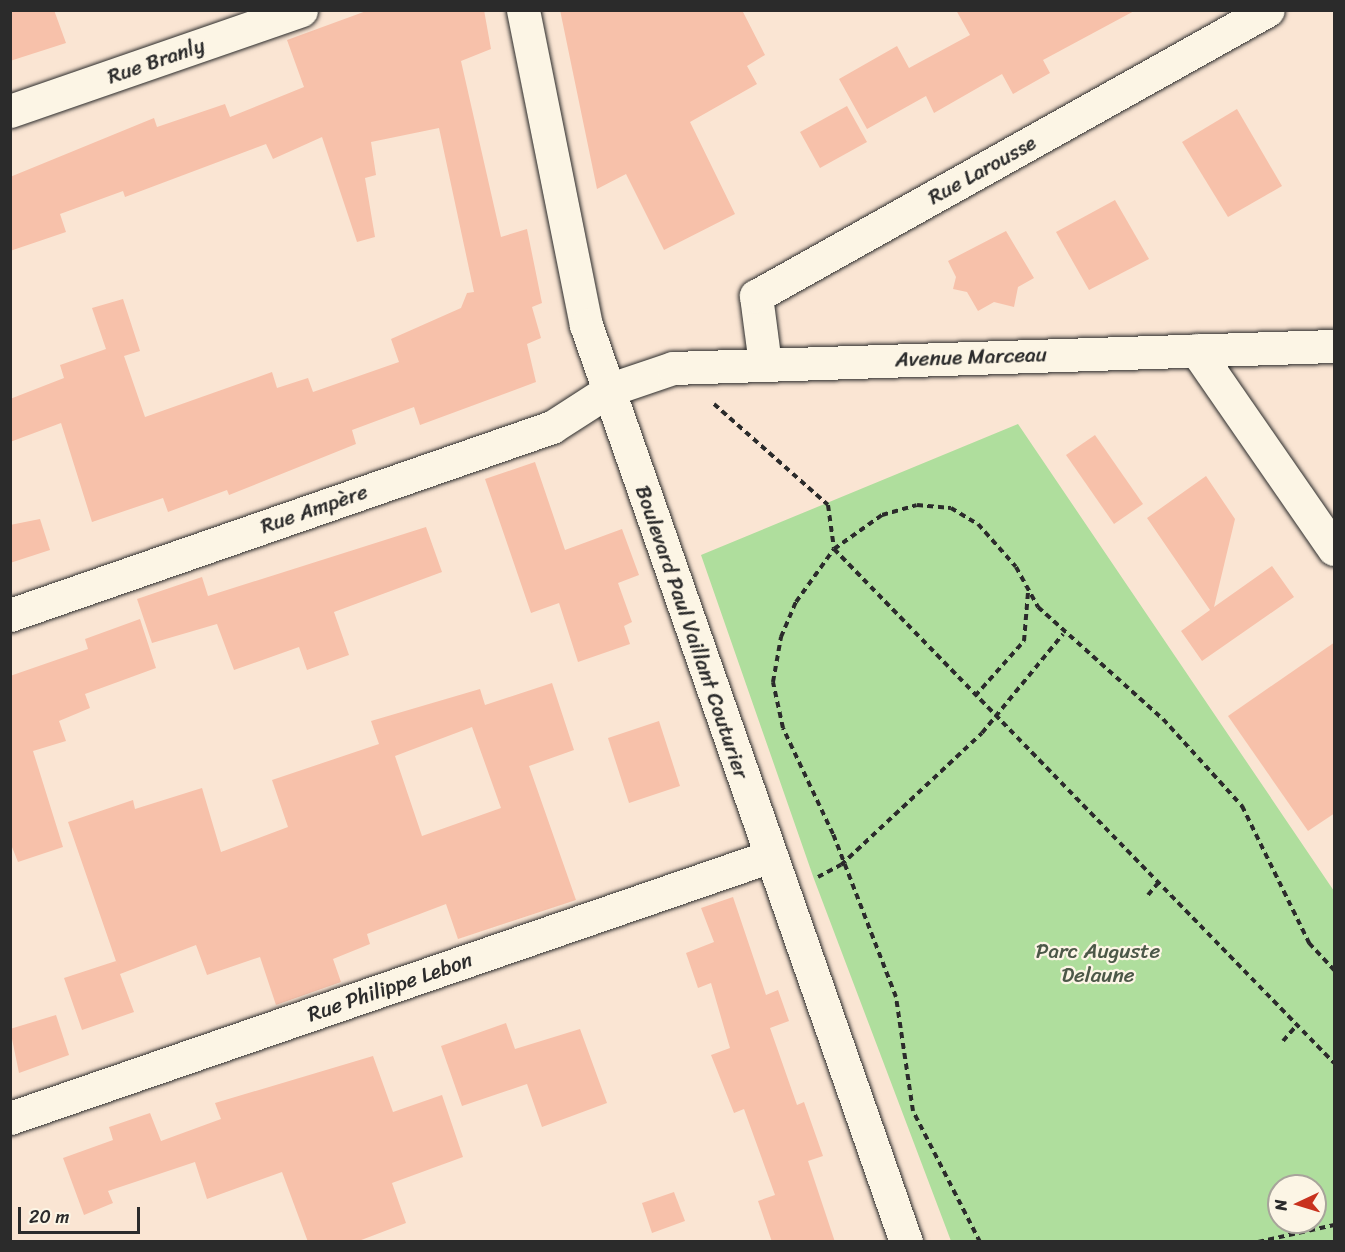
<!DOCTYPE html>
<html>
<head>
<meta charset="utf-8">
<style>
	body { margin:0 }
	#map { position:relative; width:1345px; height:1252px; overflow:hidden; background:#fae5d3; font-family:Sriracha,sans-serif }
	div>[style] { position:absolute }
	.green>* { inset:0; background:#afde9d }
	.building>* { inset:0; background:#f7c1aa }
	.path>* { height:4px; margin-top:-2px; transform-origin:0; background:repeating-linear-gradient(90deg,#2b2b2b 0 6px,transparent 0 10.5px) }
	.roads { filter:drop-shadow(0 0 2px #2b2b2b) drop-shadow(0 0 2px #2b2b2b) }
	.street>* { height:33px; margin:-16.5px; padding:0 16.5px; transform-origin:16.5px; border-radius:16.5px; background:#fcf5e5 }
	.secondary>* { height:33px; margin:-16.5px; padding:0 16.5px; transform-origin:16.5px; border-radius:16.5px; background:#fcf5e5 }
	span { translate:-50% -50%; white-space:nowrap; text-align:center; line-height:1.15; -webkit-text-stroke:4.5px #fcf5e5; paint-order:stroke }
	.street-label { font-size:21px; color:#2b2b2b }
	.park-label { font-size:21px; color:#4c5848 }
	.frame { position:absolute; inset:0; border:12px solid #2b2b2b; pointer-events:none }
	.north { position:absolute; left:1267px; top:1174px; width:60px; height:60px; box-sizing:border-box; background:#fcf5e5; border:2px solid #a8a49b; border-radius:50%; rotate:266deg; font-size:16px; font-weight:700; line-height:24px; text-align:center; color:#2b2b2b }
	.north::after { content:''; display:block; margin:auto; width:21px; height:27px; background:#c8321e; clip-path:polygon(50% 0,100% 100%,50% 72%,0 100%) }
	.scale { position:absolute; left:18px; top:1207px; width:122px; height:27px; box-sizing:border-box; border:3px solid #2b2b2b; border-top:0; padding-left:8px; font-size:18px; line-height:21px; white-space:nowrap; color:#2b2b2b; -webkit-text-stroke:4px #fcf5e5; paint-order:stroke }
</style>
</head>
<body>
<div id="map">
	<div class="green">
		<i style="clip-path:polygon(evenodd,1018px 424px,1334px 891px,1334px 1241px,951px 1241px,814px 879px,701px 555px,1018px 424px,1279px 1186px,1315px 1186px,1315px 1222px,1279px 1222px,1279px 1186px)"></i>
	</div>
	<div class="building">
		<i style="clip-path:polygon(10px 10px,54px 10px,66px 43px,10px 61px)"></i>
		<i style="clip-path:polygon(369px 10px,484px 10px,491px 49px,461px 61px,501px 237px,527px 229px,542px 303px,532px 307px,541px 338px,527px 344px,536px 382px,420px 425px,414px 407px,352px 430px,356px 444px,229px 495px,227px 490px,168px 512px,163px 498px,92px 522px,61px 423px,10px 442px,10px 399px,64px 378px,60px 365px,106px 349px,92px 308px,123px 299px,140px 351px,124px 356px,145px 417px,272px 372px,277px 388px,308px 378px,313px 392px,399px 362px,391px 339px,461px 308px,467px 293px,474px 292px,439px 128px,371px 142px,376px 175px,365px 178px,375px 237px,357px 242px,322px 137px,273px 159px,266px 144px,125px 197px,123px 191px,60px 214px,66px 232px,10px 251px,10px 177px,154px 118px,157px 127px,225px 104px,230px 117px,304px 87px,287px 40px)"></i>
		<i style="clip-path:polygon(560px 10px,742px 10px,765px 55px,747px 66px,757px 84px,690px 122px,735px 214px,664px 250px,626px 174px,597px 189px)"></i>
		<i style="clip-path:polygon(956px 10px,1136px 10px,1043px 60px,1050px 73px,1013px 94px,1002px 74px,934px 113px,926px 96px,867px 129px,839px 79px,897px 46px,909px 68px,970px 35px)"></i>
		<i style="clip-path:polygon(847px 106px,867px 142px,820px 168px,800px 132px)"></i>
		<i style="clip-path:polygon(1237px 109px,1282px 186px,1228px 217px,1182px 142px)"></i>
		<i style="clip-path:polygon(1115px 200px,1149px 259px,1089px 290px,1056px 232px)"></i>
		<i style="clip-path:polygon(1006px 231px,1034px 278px,1018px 287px,1014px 307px,994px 302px,978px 311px,967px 292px,953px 289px,956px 277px,948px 261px)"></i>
		<i style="clip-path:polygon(1095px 435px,1143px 504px,1114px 524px,1066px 455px)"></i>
		<i style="clip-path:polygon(535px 462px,565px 550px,622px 529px,639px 575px,618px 583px,632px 622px,624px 626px,630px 644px,578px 662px,559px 603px,531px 613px,485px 479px)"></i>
		<i style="clip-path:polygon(1206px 476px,1235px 519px,1214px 607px,1272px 566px,1294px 597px,1202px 661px,1181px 631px,1210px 610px,1147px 518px)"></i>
		<i style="clip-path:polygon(40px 519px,50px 550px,10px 563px,10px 525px)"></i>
		<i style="clip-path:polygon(426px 527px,442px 572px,334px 612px,349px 655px,307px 670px,299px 647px,234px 670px,217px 624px,152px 643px,137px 599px,202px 577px,208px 596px)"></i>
		<i style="clip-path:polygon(140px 619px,156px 668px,85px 694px,90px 708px,59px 721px,66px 741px,33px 751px,63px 847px,18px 862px,10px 842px,10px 676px,88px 649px,85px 639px)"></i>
		<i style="clip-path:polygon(1335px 642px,1335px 813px,1308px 831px,1228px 716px)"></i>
		<i style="clip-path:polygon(evenodd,552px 683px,574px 750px,529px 766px,576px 900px,458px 939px,446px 904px,367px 934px,370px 944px,333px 959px,341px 982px,276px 1005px,260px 957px,207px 975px,196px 945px,120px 974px,134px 1012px,82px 1030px,64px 978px,116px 961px,118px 967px,68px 822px,133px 800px,135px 809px,202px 788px,221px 852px,288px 827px,272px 780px,379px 744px,371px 721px,480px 689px,485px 705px,552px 683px,472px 727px,501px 808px,422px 836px,395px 756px,472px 727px)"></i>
		<i style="clip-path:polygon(659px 721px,680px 786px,629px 803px,608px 738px)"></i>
		<i style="clip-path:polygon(733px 897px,766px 995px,778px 990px,789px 1021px,770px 1028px,797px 1105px,804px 1102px,823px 1156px,808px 1161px,835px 1242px,772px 1242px,758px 1201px,775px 1195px,744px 1109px,734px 1113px,711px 1055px,730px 1048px,711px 983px,698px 988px,686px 953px,714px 942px,701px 908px)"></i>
		<i style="clip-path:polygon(56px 1015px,69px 1055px,19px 1073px,10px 1029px)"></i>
		<i style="clip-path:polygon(506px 1023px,515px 1049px,580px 1029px,607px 1103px,542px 1127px,527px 1084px,462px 1106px,441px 1046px)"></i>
		<i style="clip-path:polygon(373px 1056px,393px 1112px,442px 1095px,463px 1157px,392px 1183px,406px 1223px,356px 1242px,308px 1242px,282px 1172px,207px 1199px,195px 1162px,108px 1191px,113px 1203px,84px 1215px,63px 1158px,113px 1140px,109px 1127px,150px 1113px,161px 1141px,221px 1119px,215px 1103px)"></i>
		<i style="clip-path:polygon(674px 1192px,685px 1221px,652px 1233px,642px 1203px)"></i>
	</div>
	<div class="path">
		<i style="left:714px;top:404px;width:152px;rotate:41.5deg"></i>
		<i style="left:828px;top:505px;width:44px;rotate:82.2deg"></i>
		<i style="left:834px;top:549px;width:717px;rotate:45.79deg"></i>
		<i style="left:975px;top:696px;width:74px;rotate:-48.3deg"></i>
		<i style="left:1024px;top:641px;width:49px;rotate:-85.3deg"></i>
		<i style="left:818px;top:877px;width:26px;rotate:-28deg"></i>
		<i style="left:841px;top:865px;width:193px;rotate:-43.1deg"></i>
		<i style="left:982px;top:733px;width:128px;rotate:-50.7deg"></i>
		<i style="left:1148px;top:895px;width:16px;rotate:-50deg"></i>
		<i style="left:1283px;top:1041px;width:21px;rotate:-49deg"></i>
		<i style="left:980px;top:1242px;width:147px;rotate:-117.1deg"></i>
		<i style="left:913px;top:1111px;width:115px;rotate:-98.5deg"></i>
		<i style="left:896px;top:997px;width:175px;rotate:-111.1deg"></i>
		<i style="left:833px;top:834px;width:117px;rotate:-115.3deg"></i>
		<i style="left:783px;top:728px;width:47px;rotate:-102.3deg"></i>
		<i style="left:773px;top:682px;width:46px;rotate:-79.9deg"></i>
		<i style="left:781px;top:637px;width:38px;rotate:-67deg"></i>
		<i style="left:796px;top:602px;width:65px;rotate:-54.4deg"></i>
		<i style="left:834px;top:549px;width:59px;rotate:-35.3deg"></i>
		<i style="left:882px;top:515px;width:36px;rotate:-16deg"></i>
		<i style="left:917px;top:505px;width:34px;rotate:5deg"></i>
		<i style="left:951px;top:508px;width:31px;rotate:31deg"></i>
		<i style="left:978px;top:524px;width:57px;rotate:48.5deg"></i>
		<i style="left:1016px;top:567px;width:46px;rotate:61.2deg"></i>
		<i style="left:1038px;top:607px;width:168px;rotate:41.9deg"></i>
		<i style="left:1163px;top:719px;width:118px;rotate:47.8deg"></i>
		<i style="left:1242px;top:806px;width:153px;rotate:63.9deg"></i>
		<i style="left:1309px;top:943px;width:37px;rotate:47deg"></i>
		<i style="left:1258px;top:1242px;width:78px;rotate:-12.6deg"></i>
	</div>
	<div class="roads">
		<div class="street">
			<i style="left:10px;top:111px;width:308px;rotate:-19.1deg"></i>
			<i style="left:1196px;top:350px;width:242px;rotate:55.3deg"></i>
			<i style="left:765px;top:364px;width:69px;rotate:-97.5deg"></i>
			<i style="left:756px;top:296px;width:586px;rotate:-29.19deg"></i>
			<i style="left:10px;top:615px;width:574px;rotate:-19.13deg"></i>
			<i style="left:552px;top:427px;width:70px;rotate:-32.8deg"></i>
			<i style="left:611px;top:389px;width:65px;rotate:-18.7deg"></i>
			<i style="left:673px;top:368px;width:661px;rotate:-1.91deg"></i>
			<i style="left:10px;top:1118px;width:805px;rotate:-19deg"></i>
		</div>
		<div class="secondary">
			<i style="left:523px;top:10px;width:321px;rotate:78.7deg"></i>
			<i style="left:586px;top:325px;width:971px;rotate:70.76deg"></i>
		</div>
	</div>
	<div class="street-label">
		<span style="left:156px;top:61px;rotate:-19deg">Rue Branly</span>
		<span style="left:982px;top:170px;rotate:-29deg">Rue Larousse</span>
		<span style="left:971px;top:357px;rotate:-2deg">Avenue Marceau</span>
		<span style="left:314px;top:509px;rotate:-19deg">Rue Ampère</span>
		<span style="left:692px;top:632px;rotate:71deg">Boulevard Paul Vaillant Couturier</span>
		<span style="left:390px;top:987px;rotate:-19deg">Rue Philippe Lebon</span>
	</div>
	<div class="park-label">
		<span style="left:1098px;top:963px">Parc Auguste<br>Delaune</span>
	</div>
	<div class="frame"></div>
	<div class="north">N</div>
	<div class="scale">20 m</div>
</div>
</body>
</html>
